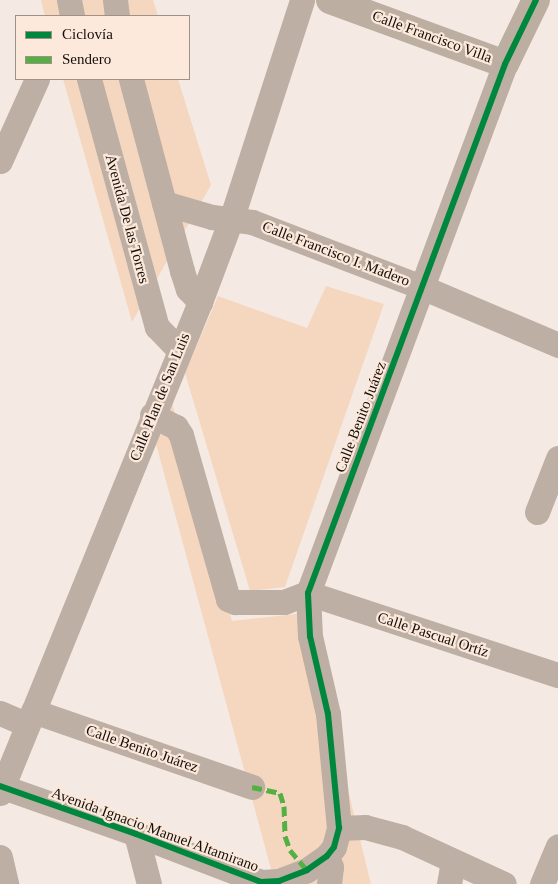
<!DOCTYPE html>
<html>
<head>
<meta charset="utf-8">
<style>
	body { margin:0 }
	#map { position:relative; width:558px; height:884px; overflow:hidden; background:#f4eae3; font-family:Georgia,serif }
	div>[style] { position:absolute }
	.green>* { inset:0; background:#f5d7c0 }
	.street>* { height:25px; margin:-12.5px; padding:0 12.5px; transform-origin:12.5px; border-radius:12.5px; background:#beafa4 }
	.secondary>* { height:28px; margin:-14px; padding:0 14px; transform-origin:14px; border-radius:14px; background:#bdaea2 }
	.quiet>* { height:5px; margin-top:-2.5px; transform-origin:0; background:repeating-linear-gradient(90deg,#55b044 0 10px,transparent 0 15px) }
	.cycleway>* { height:6px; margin:-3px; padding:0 3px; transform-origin:3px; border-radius:3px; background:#00873e }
	span { translate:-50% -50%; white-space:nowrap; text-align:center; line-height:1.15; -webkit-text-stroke:4.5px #fce9db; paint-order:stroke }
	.street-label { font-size:15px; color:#130e09 }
	.legend { position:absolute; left:15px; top:15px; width:175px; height:65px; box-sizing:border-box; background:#fce9db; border:1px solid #9f9187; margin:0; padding:6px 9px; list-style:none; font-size:15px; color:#130e09 }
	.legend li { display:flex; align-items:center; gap:10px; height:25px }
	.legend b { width:25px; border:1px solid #9f9187 }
</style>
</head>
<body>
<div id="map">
	<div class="green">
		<i style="clip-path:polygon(41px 0,153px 0,158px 16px,45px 16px)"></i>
		<i style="clip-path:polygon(63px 79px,178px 79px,211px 185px,132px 322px)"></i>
		<i style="clip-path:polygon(326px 286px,384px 304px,285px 587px,250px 591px,185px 373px,218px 296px,307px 328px)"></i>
		<i style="clip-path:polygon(172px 402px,232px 621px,305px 613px,371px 884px,275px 884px,156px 444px)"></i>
	</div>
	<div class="street">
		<i style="left:69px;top:0;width:16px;rotate:79deg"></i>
		<i style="left:115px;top:0;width:16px;rotate:83deg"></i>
		<i style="left:89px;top:79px;width:257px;rotate:74.7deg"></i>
		<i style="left:157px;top:327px;width:32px;rotate:46deg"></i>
		<i style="left:131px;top:79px;width:199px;rotate:75.1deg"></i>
		<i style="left:182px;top:271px;width:19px;rotate:72deg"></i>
		<i style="left:188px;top:289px;width:18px;rotate:47deg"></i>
		<i style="left:0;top:161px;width:90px;rotate:-65.7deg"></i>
		<i style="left:164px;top:203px;width:50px;rotate:16.3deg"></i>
		<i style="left:212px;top:217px;width:40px;rotate:7.1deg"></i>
		<i style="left:252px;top:222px;width:184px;rotate:21deg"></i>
		<i style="left:424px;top:288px;width:146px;rotate:23deg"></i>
		<i style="left:152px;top:415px;width:27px;rotate:27deg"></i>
		<i style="left:176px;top:427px;width:9px;rotate:58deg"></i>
		<i style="left:181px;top:435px;width:171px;rotate:74deg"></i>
		<i style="left:228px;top:599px;width:8px;rotate:23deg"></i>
		<i style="left:235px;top:602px;width:49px"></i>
		<i style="left:284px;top:602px;width:26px;rotate:-21deg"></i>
		<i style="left:537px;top:512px;width:58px;rotate:-68.7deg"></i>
		<i style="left:308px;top:593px;width:263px;rotate:18.2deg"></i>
		<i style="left:33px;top:711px;width:232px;rotate:19.1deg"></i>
		<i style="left:0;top:713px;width:30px;rotate:23deg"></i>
		<i style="left:0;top:786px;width:144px;rotate:19.4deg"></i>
		<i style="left:136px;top:834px;width:134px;rotate:21deg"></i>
		<i style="left:261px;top:882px;width:18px;rotate:-3deg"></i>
		<i style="left:279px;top:881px;width:30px;rotate:-21deg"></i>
		<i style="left:307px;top:870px;width:24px;rotate:-35deg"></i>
		<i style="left:327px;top:856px;width:11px;rotate:-52deg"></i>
		<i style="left:334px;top:847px;width:20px;rotate:-75deg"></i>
		<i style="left:339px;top:828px;width:115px;rotate:-95.5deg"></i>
		<i style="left:328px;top:714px;width:80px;rotate:-103deg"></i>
		<i style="left:310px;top:636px;width:43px;rotate:-92.7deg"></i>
		<i style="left:308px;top:593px;width:564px;rotate:-69.57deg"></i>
		<i style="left:0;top:793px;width:530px;rotate:-67.84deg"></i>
		<i style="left:200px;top:302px;width:91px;rotate:-69.4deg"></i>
		<i style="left:232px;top:217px;width:228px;rotate:-72.1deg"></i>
		<i style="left:339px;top:828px;width:26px;rotate:-2deg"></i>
		<i style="left:365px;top:827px;width:38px;rotate:15deg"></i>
		<i style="left:402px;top:837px;width:112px;rotate:24.7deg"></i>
		<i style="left:136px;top:834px;width:52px;rotate:75.4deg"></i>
		<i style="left:327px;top:856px;width:12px;rotate:70deg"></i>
		<i style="left:331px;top:867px;width:17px;rotate:97deg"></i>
		<i style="left:0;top:857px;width:28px;rotate:77deg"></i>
		<i style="left:449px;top:884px;width:23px;rotate:-80deg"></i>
		<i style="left:542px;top:884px;width:41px;rotate:-67.2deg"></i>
	</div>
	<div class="secondary">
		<i style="left:330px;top:0;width:186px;rotate:20.1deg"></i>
		<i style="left:505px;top:64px;width:71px;rotate:-64.2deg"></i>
	</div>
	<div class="quiet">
		<i style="left:252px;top:787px;width:29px;rotate:12deg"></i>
		<i style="left:280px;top:793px;width:14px;rotate:73deg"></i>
		<i style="left:284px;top:806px;width:30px;rotate:88deg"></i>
		<i style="left:285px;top:836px;width:15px;rotate:70deg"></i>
		<i style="left:290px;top:850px;width:26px;rotate:50deg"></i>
	</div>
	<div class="cycleway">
		<i style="left:0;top:786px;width:144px;rotate:19.4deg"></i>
		<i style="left:136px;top:834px;width:134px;rotate:21deg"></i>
		<i style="left:261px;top:882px;width:18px;rotate:-3deg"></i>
		<i style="left:279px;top:881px;width:30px;rotate:-21deg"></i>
		<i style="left:307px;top:870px;width:24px;rotate:-35deg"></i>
		<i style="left:327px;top:856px;width:11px;rotate:-52deg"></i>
		<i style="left:334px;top:847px;width:20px;rotate:-75deg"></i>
		<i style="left:339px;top:828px;width:115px;rotate:-95.5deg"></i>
		<i style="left:328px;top:714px;width:80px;rotate:-103deg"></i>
		<i style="left:310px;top:636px;width:43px;rotate:-92.7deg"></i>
		<i style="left:308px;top:593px;width:564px;rotate:-69.57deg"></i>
		<i style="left:505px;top:64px;width:71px;rotate:-64.2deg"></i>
	</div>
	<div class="street-label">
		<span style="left:432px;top:37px;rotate:20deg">Calle Francisco Villa</span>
		<span style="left:127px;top:219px;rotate:75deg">Avenida De las Torres</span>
		<span style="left:336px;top:254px;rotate:21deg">Calle Francisco I. Madero</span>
		<span style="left:160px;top:397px;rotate:-68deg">Calle Plan de San Luis</span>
		<span style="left:361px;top:417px;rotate:-69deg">Calle Benito Juárez</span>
		<span style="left:433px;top:635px;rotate:18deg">Calle Pascual Ortíz</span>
		<span style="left:142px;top:749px;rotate:19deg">Calle Benito Juárez</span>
		<span style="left:155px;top:830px;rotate:20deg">Avenida Ignacio Manuel Altamirano</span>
	</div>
	<ul class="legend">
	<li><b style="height:6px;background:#00873e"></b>Ciclovía</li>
	<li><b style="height:6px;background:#55b044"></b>Sendero</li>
	</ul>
</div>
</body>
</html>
